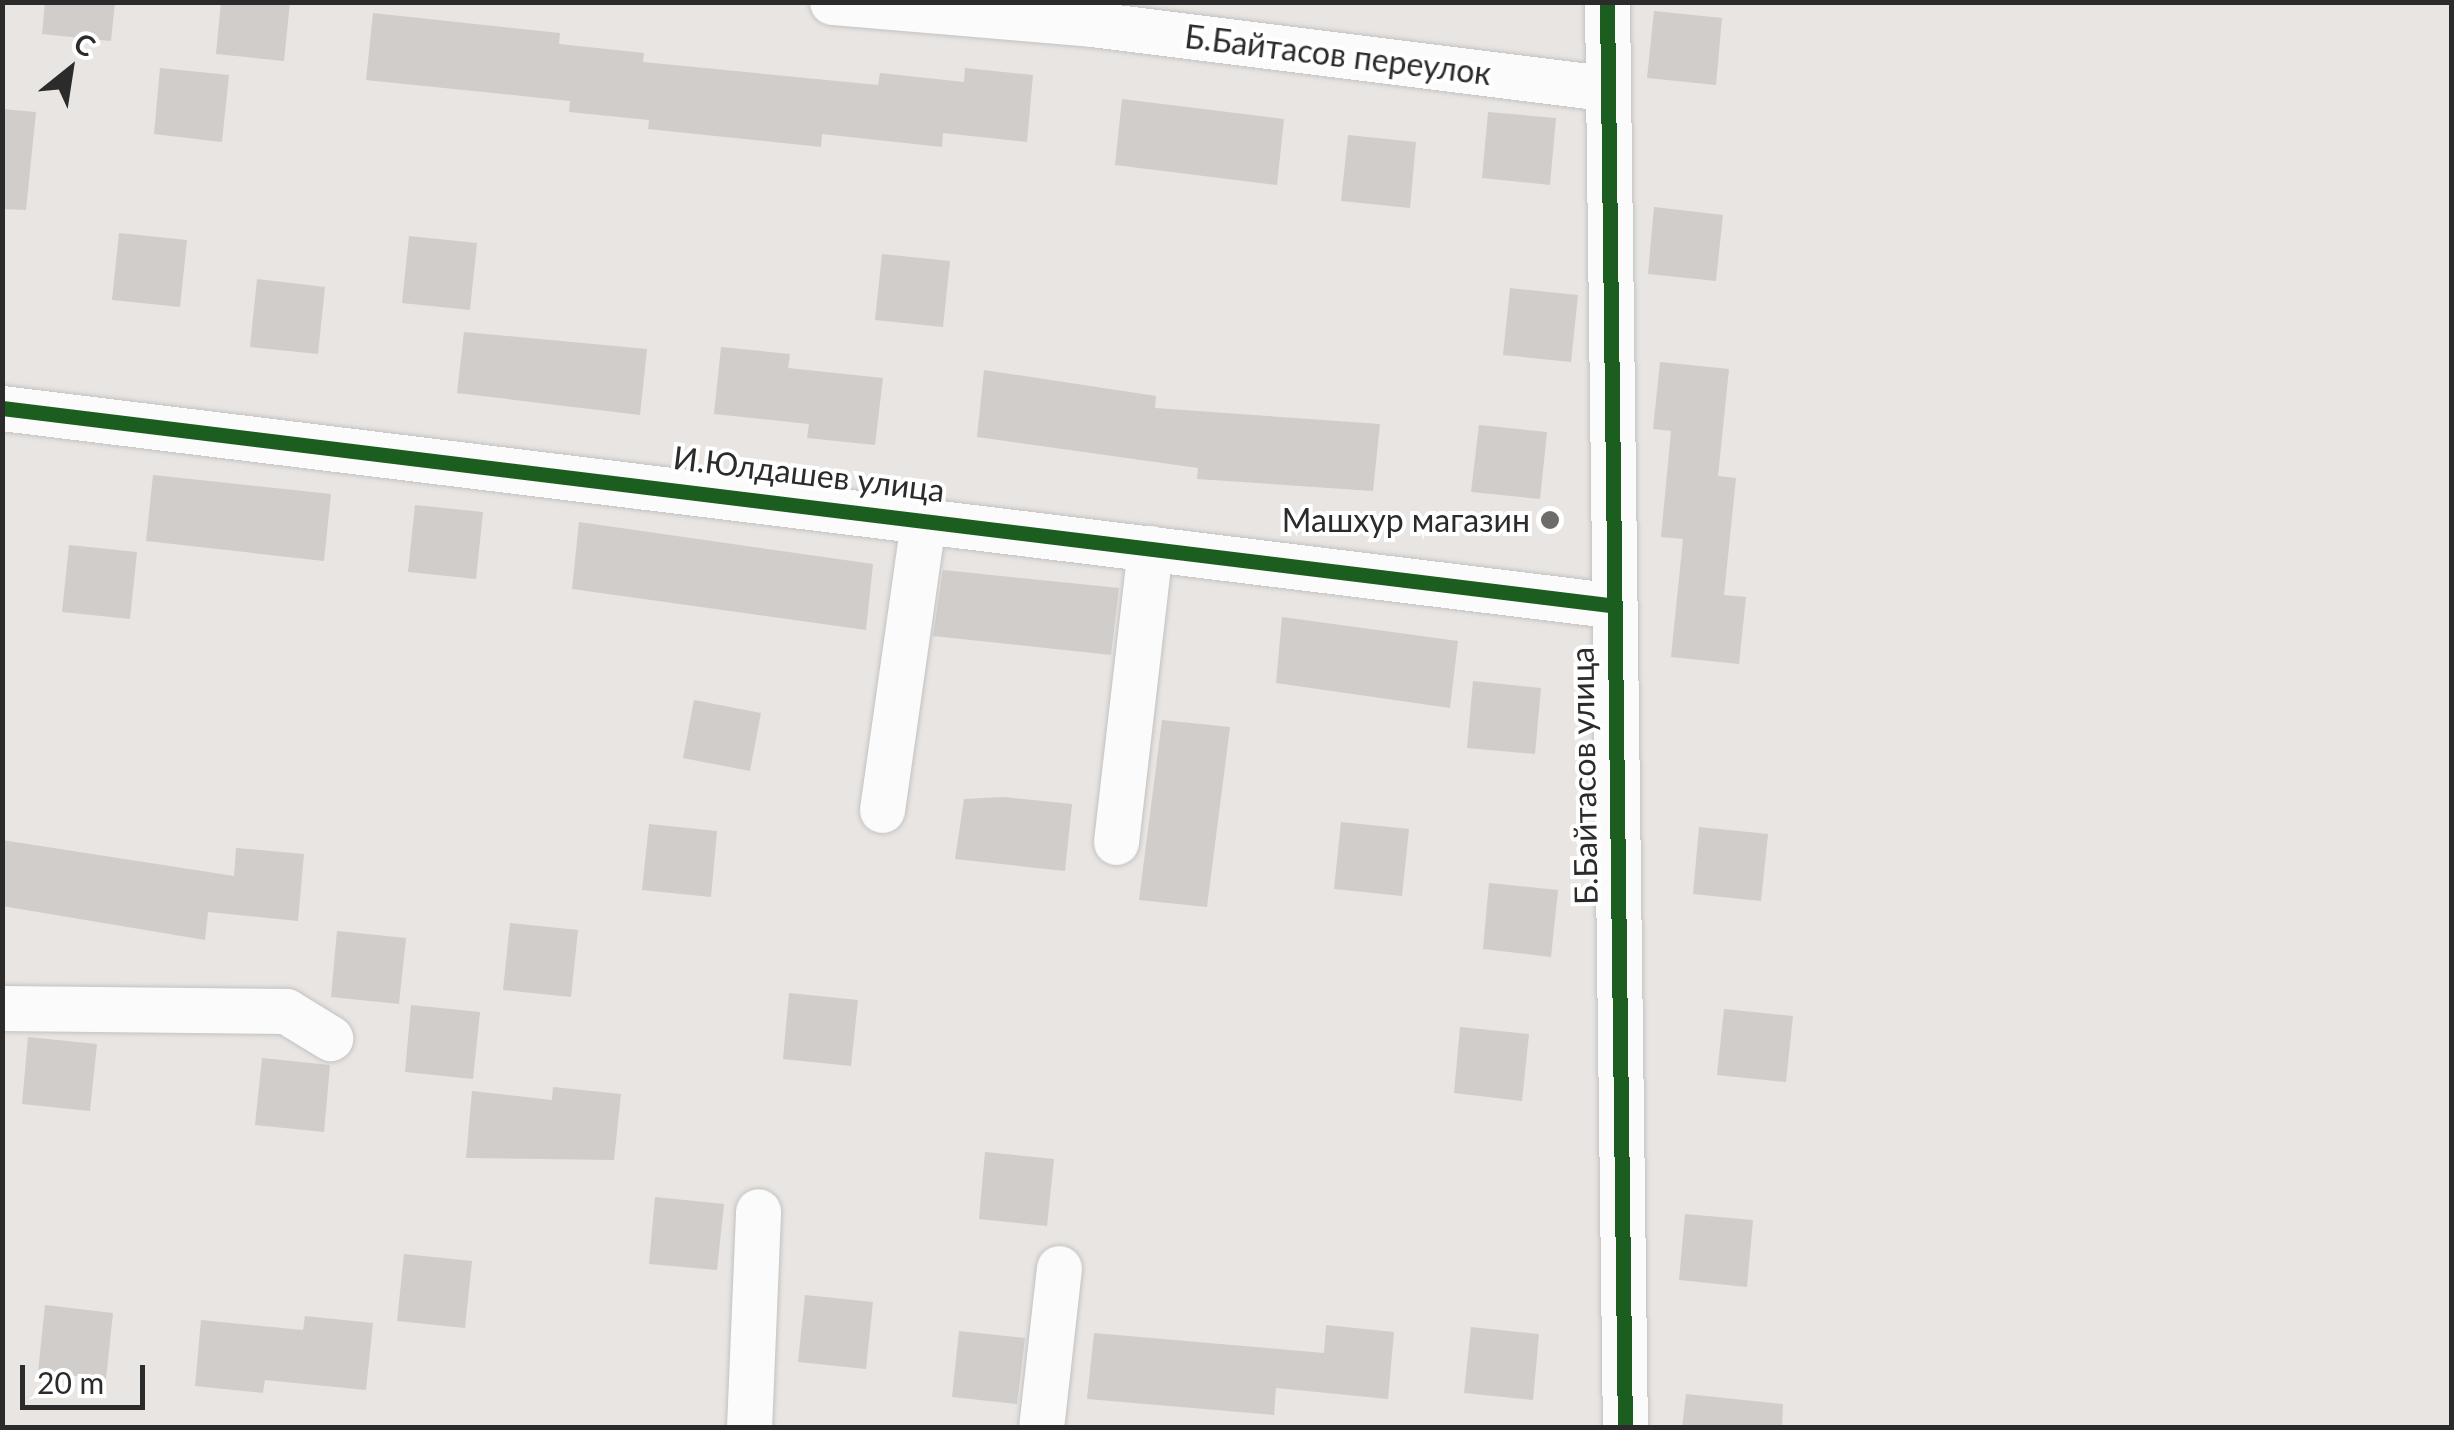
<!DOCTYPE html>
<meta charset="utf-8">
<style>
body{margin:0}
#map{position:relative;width:2454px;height:1430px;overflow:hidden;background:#e8e5e2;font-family:Lato,sans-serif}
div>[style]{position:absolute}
.building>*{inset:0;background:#d0cdcb}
.roads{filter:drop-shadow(0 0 2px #c3c2c2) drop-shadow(0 0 2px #c3c2c2)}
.minor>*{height:45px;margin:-22.5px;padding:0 22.5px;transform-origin:22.5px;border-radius:22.5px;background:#fcfbfb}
.cycleway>*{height:15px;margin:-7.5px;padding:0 7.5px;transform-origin:7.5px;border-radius:7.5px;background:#1b5e20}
.dots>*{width:28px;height:28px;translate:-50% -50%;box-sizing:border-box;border:5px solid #fff;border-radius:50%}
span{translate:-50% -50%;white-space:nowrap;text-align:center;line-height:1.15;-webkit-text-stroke:8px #fff;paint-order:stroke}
.street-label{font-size:32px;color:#2b2b2b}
.poi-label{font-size:32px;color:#2b2b2b}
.right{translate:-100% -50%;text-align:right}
.frame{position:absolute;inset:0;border:5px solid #2b2b2b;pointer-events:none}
.north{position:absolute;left:20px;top:20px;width:100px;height:100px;-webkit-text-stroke:8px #fff;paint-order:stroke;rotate:30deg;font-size:28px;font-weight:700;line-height:40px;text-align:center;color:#2b2b2b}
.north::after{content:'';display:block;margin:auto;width:35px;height:45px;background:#2b2b2b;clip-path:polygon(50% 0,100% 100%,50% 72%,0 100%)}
.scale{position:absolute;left:20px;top:1365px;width:125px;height:45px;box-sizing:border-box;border:5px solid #2b2b2b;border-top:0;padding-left:12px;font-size:30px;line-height:35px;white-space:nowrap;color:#2b2b2b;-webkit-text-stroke:8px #fff;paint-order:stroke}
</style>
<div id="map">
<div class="building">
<i style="clip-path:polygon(45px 2px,115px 2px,111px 41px,42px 34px)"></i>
<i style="clip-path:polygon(221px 2px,290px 2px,284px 61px,216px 54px)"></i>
<i style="clip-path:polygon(1654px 11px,1722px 18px,1716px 85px,1647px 78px)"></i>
<i style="clip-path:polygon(373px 13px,560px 33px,559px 44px,644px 53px,643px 62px,878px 85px,880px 73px,964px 82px,965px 68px,1033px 75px,1027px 142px,943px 133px,942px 147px,822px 134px,821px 147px,648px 129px,649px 120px,569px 112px,570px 101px,366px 80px)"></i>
<i style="clip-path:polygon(160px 68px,229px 75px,222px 142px,154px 134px)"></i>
<i style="clip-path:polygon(1122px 99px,1284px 119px,1277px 185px,1115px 165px)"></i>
<i style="clip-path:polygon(2px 109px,36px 112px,26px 210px,2px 209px)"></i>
<i style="clip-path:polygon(1488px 112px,1556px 118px,1550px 185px,1482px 178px)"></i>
<i style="clip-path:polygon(1348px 135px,1416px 142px,1410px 208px,1341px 201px)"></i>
<i style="clip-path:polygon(1654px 207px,1723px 215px,1716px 281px,1648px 274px)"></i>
<i style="clip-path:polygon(119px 233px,187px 240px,180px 307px,112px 300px)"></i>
<i style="clip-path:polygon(409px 236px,477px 243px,470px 310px,402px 303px)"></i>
<i style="clip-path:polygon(882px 254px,950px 261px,943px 327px,875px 320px)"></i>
<i style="clip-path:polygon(257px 279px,325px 287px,318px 354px,250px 347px)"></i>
<i style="clip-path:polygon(1510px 288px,1578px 295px,1571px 362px,1503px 355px)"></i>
<i style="clip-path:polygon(464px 332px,647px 349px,640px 415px,457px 393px)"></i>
<i style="clip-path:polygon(721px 347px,790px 354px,788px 368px,883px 378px,875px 445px,807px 438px,809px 424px,714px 414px)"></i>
<i style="clip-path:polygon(1660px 362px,1729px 369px,1718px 476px,1736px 478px,1724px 595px,1746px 597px,1739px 664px,1671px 657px,1683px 539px,1661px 537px,1671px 431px,1653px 429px)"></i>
<i style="clip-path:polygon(984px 370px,1156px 396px,1155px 408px,1380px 424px,1373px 491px,1197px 479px,1198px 468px,977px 437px)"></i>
<i style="clip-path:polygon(1479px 425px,1547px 432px,1540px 499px,1471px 492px)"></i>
<i style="clip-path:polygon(153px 475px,331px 494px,324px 561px,146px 541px)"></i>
<i style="clip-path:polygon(415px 505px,483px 512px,476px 579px,408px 572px)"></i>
<i style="clip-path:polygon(579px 522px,873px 564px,866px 630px,572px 589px)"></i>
<i style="clip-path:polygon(69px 545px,137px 552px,130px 619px,62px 612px)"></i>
<i style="clip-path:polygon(943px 570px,1119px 588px,1111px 655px,933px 636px)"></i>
<i style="clip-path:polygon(1282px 617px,1458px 641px,1450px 708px,1276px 683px)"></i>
<i style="clip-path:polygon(1473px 681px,1541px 688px,1535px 754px,1467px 748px)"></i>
<i style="clip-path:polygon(694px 700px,761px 713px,750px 771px,683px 758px)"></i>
<i style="clip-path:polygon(1162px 720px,1230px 727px,1207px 907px,1139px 900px)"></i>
<i style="clip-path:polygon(1004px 797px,1072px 804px,1065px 871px,955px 859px,964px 799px)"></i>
<i style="clip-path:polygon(1341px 822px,1409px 829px,1402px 896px,1334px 889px)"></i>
<i style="clip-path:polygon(649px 824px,717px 831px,711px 897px,642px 890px)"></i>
<i style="clip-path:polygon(1699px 827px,1768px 834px,1761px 901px,1693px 894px)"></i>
<i style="clip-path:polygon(2px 840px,234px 876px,236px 848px,304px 854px,298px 921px,208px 912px,205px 940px,2px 906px)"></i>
<i style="clip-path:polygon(1489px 883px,1558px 890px,1551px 957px,1483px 949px)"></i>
<i style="clip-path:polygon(510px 923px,578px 930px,571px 997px,503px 990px)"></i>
<i style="clip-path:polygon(337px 931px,406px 938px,399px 1004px,331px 997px)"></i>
<i style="clip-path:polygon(789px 993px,858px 1000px,851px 1066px,783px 1059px)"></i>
<i style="clip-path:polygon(411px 1005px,480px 1012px,473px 1079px,405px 1072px)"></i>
<i style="clip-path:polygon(1724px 1009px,1793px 1016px,1786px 1082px,1717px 1075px)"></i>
<i style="clip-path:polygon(1460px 1027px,1529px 1034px,1522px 1101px,1454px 1093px)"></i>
<i style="clip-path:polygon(28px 1037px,97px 1044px,90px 1111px,22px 1104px)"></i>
<i style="clip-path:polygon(262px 1058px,330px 1065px,324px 1132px,255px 1125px)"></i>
<i style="clip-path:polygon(553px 1087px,621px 1094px,614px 1160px,466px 1158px,472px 1091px,552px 1100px)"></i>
<i style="clip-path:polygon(985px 1152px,1054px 1159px,1047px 1226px,979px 1219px)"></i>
<i style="clip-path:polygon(655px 1197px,724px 1204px,717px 1270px,649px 1264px)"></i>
<i style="clip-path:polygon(1685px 1214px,1753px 1220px,1747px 1287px,1679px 1280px)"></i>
<i style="clip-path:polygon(404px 1254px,472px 1261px,465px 1328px,397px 1321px)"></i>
<i style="clip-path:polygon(805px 1295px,873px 1302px,866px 1369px,798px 1362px)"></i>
<i style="clip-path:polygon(45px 1305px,113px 1313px,106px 1379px,38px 1372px)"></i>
<i style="clip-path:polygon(305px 1316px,373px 1323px,366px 1390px,265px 1380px,263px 1393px,195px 1386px,201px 1320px,303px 1330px)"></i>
<i style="clip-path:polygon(1326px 1325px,1394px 1332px,1388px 1399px,1276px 1388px,1274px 1415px,1087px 1399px,1094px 1333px,1324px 1353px)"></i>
<i style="clip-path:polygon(1471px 1327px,1539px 1334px,1533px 1400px,1464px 1393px)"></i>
<i style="clip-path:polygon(959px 1331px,1025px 1338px,1017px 1404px,952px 1397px)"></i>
<i style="clip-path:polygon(1686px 1394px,1783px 1404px,1782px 1428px,1682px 1428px)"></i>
</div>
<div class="roads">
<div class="minor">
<i style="left:832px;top:2px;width:261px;rotate:4.8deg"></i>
<i style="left:1092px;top:24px;width:516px;rotate:7.13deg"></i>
<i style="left:1607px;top:2px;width:1426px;rotate:89.28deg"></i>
<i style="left:2px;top:408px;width:1618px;rotate:6.99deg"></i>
<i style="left:882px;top:810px;width:298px;rotate:-81.9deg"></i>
<i style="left:1116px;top:842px;width:296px;rotate:-83.4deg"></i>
<i style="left:2px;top:1008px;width:284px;rotate:0.6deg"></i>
<i style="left:286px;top:1011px;width:52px;rotate:31.5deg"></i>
<i style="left:749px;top:1428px;width:217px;rotate:-87.6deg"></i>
<i style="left:1041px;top:1428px;width:161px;rotate:-83.6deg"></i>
</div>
</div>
<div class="cycleway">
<i style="left:1607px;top:2px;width:1426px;rotate:89.28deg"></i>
<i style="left:2px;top:408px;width:1618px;rotate:6.99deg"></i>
</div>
<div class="dots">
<i style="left:1550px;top:520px;background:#6d6c6b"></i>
</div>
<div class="street-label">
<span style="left:1338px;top:55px;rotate:7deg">Б.Байтасов переулок</span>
<span style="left:809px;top:474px;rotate:7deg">И.Юлдашев улица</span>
<span style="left:1584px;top:776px;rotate:-91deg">Б.Байтасов улица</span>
</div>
<div class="poi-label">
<span class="right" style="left:1530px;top:520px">Машхур магазин</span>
</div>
<div class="frame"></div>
<div class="north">С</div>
<div class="scale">20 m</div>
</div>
